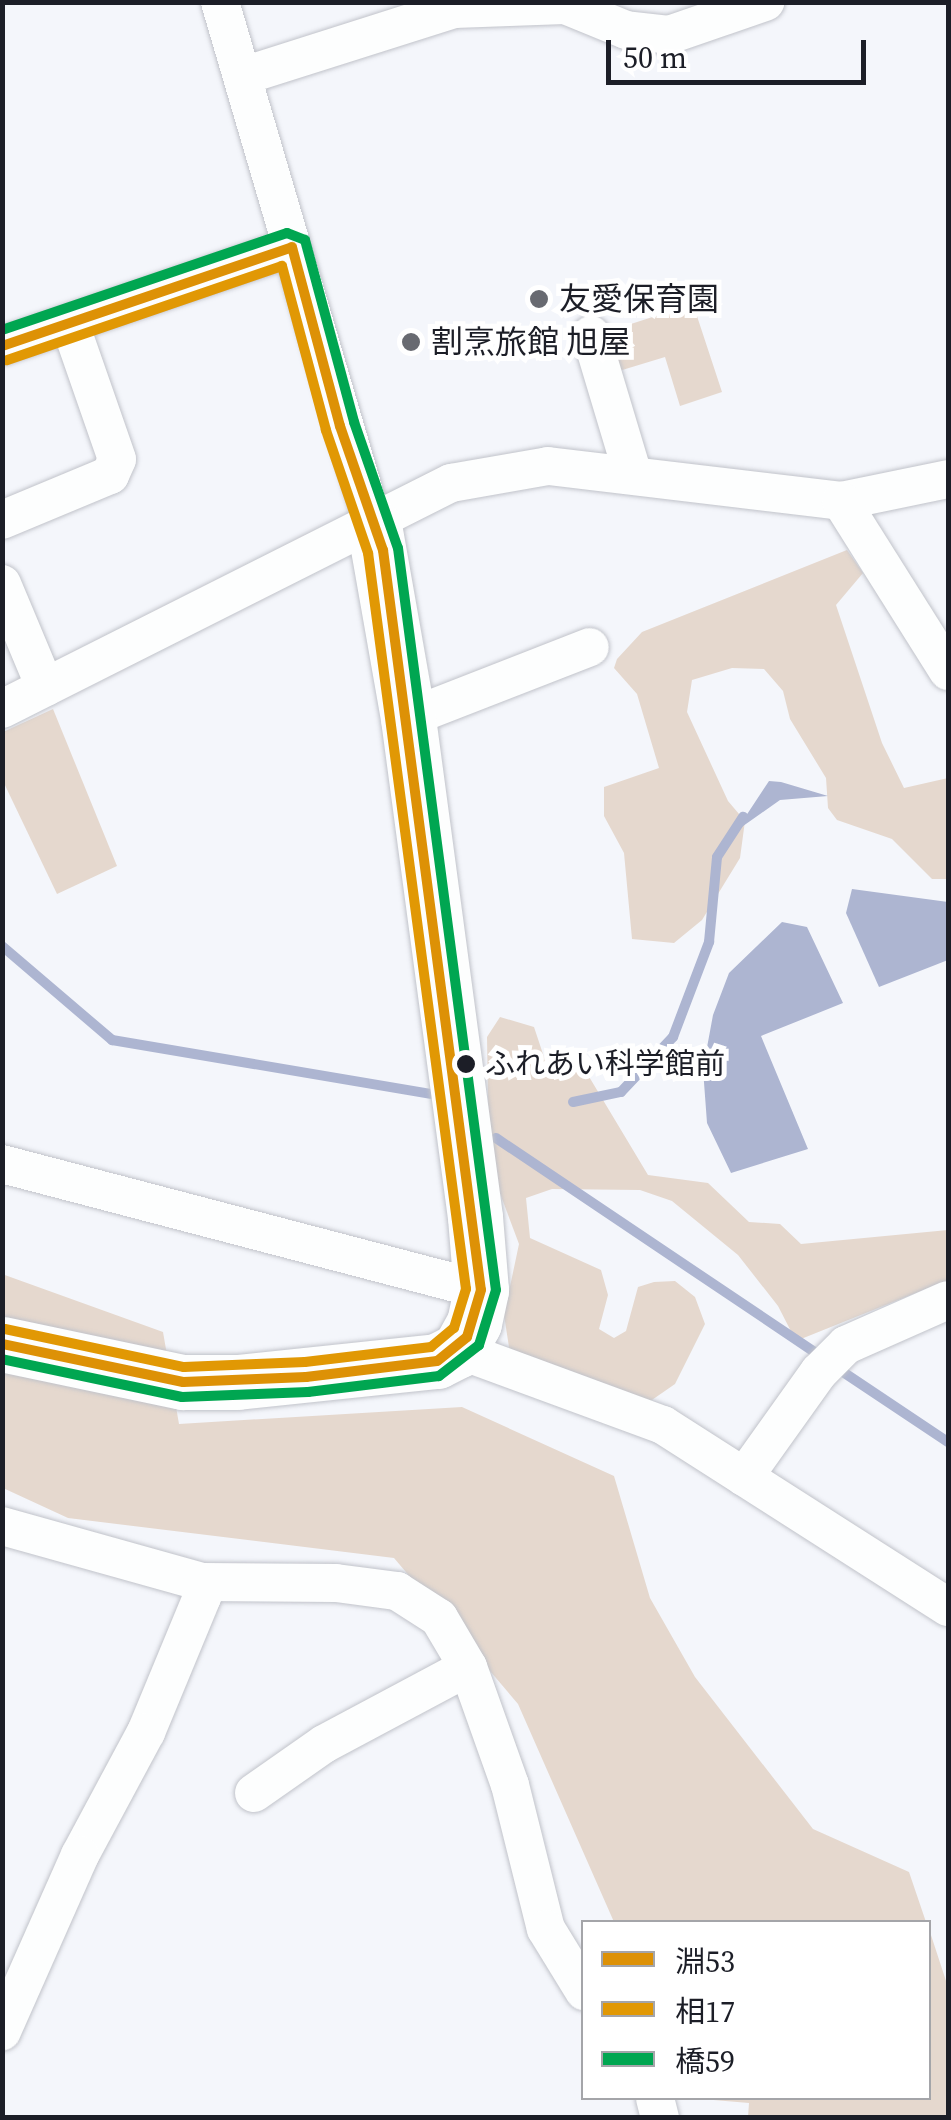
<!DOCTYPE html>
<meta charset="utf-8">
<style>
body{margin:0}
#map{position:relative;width:951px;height:2120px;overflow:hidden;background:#f4f6fb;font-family:"Source Serif 4","Noto Sans JP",serif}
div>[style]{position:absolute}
.green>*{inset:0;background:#e5d8ce}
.water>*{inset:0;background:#adb5d1}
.stream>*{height:10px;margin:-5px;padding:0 5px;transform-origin:5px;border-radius:5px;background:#adb5d1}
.roads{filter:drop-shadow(0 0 2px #c1c3ca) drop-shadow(0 0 2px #c1c3ca)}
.street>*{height:38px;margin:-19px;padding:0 19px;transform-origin:19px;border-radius:19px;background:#fdfefe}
.secondary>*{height:55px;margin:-27.5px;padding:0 27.5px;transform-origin:27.5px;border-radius:27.5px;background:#fdfefe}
.bus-1>*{height:10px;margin:-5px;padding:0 5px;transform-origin:5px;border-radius:5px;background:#dd9106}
.bus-2>*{height:10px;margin:-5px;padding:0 5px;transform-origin:5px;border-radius:5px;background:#e19804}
.bus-3>*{height:10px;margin:-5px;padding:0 5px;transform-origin:5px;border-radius:5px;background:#00a651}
.dots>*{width:28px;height:28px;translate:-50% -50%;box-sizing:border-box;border:5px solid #fff;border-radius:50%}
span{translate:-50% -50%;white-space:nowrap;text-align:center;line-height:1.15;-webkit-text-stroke:10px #fff;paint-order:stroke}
.bus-label{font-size:30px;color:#1c1e27}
.left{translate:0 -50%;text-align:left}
.poi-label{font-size:32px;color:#1c1e27}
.frame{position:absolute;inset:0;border:5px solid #1c1e27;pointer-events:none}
.legend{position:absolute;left:581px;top:1920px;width:350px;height:180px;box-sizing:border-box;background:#fff;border:2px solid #a4a5a9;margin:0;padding:12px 18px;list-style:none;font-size:30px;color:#1c1e27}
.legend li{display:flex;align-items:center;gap:20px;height:50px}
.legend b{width:50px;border:2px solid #a4a5a9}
.scale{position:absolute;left:606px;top:40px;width:260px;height:45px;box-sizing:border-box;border:5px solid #1c1e27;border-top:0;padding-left:12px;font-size:30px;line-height:35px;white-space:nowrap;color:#1c1e27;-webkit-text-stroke:8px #fff;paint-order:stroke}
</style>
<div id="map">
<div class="green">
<i style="clip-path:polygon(693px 304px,722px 392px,680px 406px,665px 357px,619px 371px,606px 332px)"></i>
<i style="clip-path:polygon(847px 550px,863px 573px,836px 605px,882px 743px,904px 788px,948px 778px,948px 879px,932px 879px,892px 839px,837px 820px,828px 808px,826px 778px,790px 719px,783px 691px,764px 669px,732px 668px,692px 680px,687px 712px,728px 801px,745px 821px,740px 858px,702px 920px,674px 943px,632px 939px,624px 853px,604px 816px,604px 787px,659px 768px,637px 694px,614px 668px,617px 659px,642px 632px)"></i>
<i style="clip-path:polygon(53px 709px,117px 866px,57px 894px,2px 779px,3px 732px)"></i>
<i style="clip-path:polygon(500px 1017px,534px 1027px,547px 1066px,585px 1070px,648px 1175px,708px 1183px,749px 1222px,780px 1224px,801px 1244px,948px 1230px,948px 1280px,796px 1341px,778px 1306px,738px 1255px,672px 1201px,640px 1190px,552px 1189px,526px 1198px,530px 1238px,601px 1270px,608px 1295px,599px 1329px,614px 1338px,626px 1331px,638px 1287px,654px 1282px,675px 1281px,695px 1297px,705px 1324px,675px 1384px,649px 1402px,511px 1360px,504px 1315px,519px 1244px,492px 1172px,488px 1101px,487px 1037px)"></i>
<i style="clip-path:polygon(2px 1274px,163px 1332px,179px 1424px,462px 1407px,614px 1476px,650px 1598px,695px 1677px,813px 1829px,909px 1872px,926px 1922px,614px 1922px,518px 1704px,394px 1558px,68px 1518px,3px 1488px)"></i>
<i style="clip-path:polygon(929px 1929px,948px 1987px,948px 2117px,748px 2117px,749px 2103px,690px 2098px,928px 2098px)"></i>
</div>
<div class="water">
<i style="clip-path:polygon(769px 781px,781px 782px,828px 796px,780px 800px,736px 831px)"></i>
<i style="clip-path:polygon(852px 889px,948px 902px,948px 960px,879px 987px,846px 913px)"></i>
<i style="clip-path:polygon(782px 922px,807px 927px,843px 1003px,761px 1036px,808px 1149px,731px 1173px,707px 1123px,703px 1069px,713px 1015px,729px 973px)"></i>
</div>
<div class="stream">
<i style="left:2px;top:946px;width:145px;rotate:40.5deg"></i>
<i style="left:112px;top:1040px;width:323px;rotate:9.6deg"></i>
<i style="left:573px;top:1102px;width:49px;rotate:-11.8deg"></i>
<i style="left:621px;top:1092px;width:76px;rotate:-46.6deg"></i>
<i style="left:673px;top:1037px;width:102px;rotate:-69.2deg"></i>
<i style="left:709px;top:942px;width:85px;rotate:-84.6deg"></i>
<i style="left:717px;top:857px;width:48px;rotate:-57deg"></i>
<i style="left:496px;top:1138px;width:394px;rotate:33.9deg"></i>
<i style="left:837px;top:1368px;width:133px;rotate:33.7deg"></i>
</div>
<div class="roads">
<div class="street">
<i style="left:220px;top:2px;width:546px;rotate:73.62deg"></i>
<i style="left:243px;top:76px;width:221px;rotate:-17.6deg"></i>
<i style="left:454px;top:9px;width:111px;rotate:-2.1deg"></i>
<i style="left:565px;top:5px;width:66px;rotate:22.3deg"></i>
<i style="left:626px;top:30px;width:43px;rotate:6.6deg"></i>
<i style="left:669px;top:35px;width:102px;rotate:-19deg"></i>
<i style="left:591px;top:335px;width:146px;rotate:73.3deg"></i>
<i style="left:2px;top:346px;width:306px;rotate:-18.8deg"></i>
<i style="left:841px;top:501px;width:109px;rotate:-11.6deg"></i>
<i style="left:2px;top:520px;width:117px;rotate:-22.6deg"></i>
<i style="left:110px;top:475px;width:17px;rotate:-66deg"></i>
<i style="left:117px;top:459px;width:143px;rotate:-109.2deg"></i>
<i style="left:2px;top:584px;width:112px;rotate:67.3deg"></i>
<i style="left:2px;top:709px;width:503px;rotate:-26.72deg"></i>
<i style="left:451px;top:483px;width:98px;rotate:-9.9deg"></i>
<i style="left:548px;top:466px;width:295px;rotate:6.8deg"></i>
<i style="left:841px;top:501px;width:201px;rotate:57.8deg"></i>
<i style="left:408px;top:718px;width:195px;rotate:-21.3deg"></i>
<i style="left:2px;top:1164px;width:495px;rotate:14.7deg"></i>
<i style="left:459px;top:1350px;width:217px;rotate:20.2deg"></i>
<i style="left:663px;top:1425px;width:338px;rotate:32.6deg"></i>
<i style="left:744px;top:1477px;width:129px;rotate:-54.5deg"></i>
<i style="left:819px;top:1372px;width:38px;rotate:-45deg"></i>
<i style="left:846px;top:1345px;width:111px;rotate:-23.8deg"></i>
<i style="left:2px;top:1526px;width:208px;rotate:15.6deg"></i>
<i style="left:202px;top:1582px;width:15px;rotate:90deg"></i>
<i style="left:202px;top:1597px;width:146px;rotate:112.5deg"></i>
<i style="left:146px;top:1732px;width:140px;rotate:118.2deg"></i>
<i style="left:80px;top:1855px;width:193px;rotate:113.9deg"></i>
<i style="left:202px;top:1582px;width:134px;rotate:0.4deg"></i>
<i style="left:336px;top:1583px;width:62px;rotate:7.5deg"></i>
<i style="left:397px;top:1591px;width:50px;rotate:32.7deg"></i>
<i style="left:439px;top:1618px;width:57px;rotate:59.4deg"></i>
<i style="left:468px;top:1667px;width:125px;rotate:70.4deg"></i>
<i style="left:510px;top:1785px;width:148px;rotate:76deg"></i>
<i style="left:546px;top:1929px;width:73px;rotate:58.5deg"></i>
<i style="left:254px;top:1793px;width:85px;rotate:-35deg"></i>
<i style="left:324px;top:1744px;width:163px;rotate:-28.1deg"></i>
<i style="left:655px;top:2098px;width:21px;rotate:76deg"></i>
</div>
<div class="secondary">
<i style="left:2px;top:1344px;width:185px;rotate:11.9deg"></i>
<i style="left:183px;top:1382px;width:54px"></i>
<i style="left:237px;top:1382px;width:201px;rotate:-6deg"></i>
<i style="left:437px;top:1361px;width:25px;rotate:-27deg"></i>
<i style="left:459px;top:1350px;width:31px;rotate:-61deg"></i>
<i style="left:474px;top:1323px;width:34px;rotate:-78deg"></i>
<i style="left:481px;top:1290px;width:73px;rotate:-94.7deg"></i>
<i style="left:475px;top:1217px;width:503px;rotate:-97.65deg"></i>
<i style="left:408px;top:718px;width:195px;rotate:-100deg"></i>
</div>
</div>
<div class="bus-1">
<i style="left:2px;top:346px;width:306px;rotate:-18.8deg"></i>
<i style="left:292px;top:247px;width:185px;rotate:75deg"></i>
<i style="left:340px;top:426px;width:131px;rotate:70.9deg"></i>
<i style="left:383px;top:550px;width:746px;rotate:82.46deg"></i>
<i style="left:481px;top:1290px;width:49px;rotate:106.6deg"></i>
<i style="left:467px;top:1337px;width:38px;rotate:141deg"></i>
<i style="left:437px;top:1361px;width:132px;rotate:173deg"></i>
<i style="left:306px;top:1377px;width:123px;rotate:177.7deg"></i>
<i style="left:183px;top:1382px;width:185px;rotate:-168.1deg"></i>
</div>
<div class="bus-2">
<i style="left:5px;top:1329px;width:183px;rotate:12deg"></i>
<i style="left:184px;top:1367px;width:121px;rotate:-2.4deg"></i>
<i style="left:305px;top:1362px;width:127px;rotate:-6.8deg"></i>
<i style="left:431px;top:1347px;width:30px;rotate:-40deg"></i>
<i style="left:454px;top:1328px;width:41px;rotate:-72.9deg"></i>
<i style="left:466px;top:1289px;width:742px;rotate:-97.58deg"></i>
<i style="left:368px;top:553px;width:130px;rotate:-108.9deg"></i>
<i style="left:326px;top:430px;width:170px;rotate:-105deg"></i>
<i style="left:282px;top:266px;width:291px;rotate:161.1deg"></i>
</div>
<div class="bus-3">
<i style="left:2px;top:330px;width:301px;rotate:-18.8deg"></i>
<i style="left:287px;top:233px;width:19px;rotate:21deg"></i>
<i style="left:305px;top:240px;width:188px;rotate:74.9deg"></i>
<i style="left:354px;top:422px;width:133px;rotate:70.8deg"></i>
<i style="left:398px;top:548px;width:748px;rotate:82.48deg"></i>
<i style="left:496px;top:1290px;width:58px;rotate:107.2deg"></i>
<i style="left:479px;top:1345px;width:51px;rotate:142.2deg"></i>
<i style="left:439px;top:1376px;width:132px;rotate:173deg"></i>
<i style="left:308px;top:1392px;width:126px;rotate:177.7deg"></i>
<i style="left:182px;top:1397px;width:184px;rotate:-168.1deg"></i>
</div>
<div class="dots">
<i style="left:539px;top:299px;background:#686a71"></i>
<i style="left:411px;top:342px;background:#686a71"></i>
<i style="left:466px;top:1064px;background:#1c1e27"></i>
</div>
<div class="bus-label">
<span class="left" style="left:485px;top:1064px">ふれあい科学館前</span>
</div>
<div class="poi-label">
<span class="left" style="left:559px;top:299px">友愛保育園</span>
<span class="left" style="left:431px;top:342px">割烹旅館 旭屋</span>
</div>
<div class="frame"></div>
<ul class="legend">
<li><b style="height:12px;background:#dd9106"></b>淵53</li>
<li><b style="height:12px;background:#e19804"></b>相17</li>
<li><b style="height:12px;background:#00a651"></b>橋59</li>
</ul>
<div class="scale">50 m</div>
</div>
